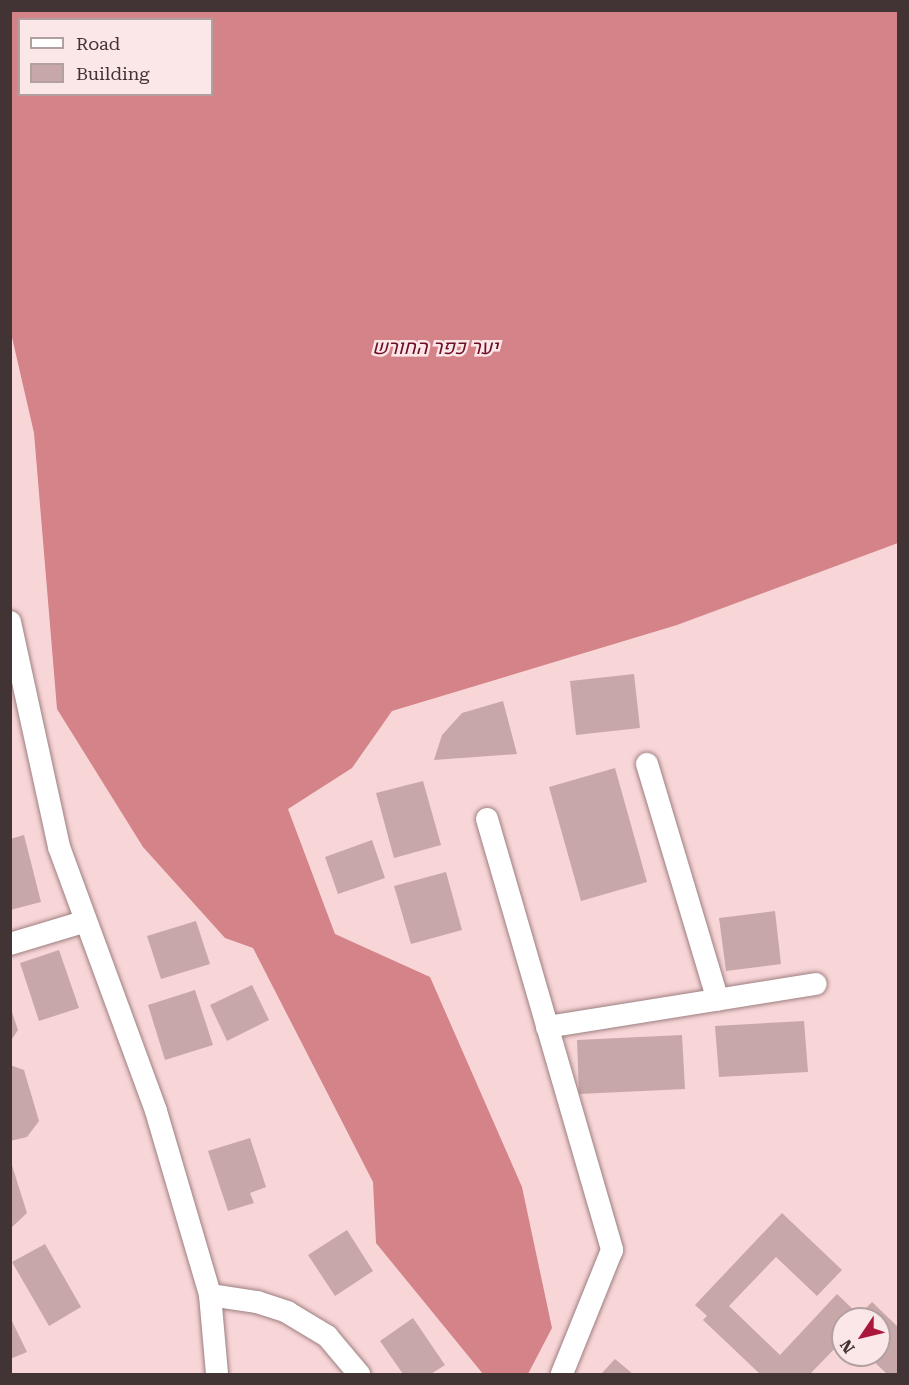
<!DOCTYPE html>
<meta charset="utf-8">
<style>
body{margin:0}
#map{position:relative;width:909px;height:1385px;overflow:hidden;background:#f8d6d7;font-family:"Roboto Serif",Heebo,serif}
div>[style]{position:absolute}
.forest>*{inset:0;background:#d48389}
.building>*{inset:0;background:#c8a7a9}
.roads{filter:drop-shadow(0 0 2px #9d7f80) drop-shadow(0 0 2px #9d7f80)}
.street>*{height:22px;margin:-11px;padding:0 11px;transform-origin:11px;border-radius:11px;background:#fff}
span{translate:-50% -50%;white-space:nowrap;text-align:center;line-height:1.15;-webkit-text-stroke:5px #fce7e8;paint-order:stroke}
.park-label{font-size:20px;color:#6f0d24;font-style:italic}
.frame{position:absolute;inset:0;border:12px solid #423435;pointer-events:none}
.legend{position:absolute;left:18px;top:18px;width:195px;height:78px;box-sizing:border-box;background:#fce7e8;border:2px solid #b29fa0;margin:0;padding:8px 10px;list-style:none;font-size:18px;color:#423435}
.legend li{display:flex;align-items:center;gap:12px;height:30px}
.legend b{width:30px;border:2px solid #b29fa0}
.north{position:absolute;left:831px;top:1307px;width:60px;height:60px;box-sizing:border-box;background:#fce7e8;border:2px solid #b29fa0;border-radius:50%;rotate:235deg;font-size:16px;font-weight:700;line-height:24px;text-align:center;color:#423435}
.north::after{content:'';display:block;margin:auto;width:21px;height:27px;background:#ab163c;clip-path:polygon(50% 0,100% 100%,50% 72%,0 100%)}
</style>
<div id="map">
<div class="forest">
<i style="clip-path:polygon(evenodd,10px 11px,898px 11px,898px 543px,677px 625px,392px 711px,352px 768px,288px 809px,335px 934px,430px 977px,522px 1187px,552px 1328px,528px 1374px,483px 1374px,376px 1243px,373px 1182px,253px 948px,225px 938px,143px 847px,57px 709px,34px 433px,11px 333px,10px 11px,20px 20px,212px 20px,212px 94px,20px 94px,20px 20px)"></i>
</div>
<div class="building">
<i style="clip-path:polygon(634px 674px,640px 728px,576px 735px,570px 681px)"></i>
<i style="clip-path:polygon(503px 701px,517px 754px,434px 760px,442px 735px,462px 713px)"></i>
<i style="clip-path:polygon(615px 768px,647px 882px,581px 901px,549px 787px)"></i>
<i style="clip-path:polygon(423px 781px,441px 845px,394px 858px,376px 793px)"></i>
<i style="clip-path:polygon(24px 835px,41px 902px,10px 910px,10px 839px)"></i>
<i style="clip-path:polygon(372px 840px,385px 878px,338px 894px,325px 857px)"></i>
<i style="clip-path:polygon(446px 872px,462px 930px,411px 944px,394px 886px)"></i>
<i style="clip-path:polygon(775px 911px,781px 964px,726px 971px,719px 918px)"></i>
<i style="clip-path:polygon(196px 921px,210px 964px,161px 979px,147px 936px)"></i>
<i style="clip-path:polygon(59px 950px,79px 1008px,39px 1021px,20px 963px)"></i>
<i style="clip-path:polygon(252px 985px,269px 1020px,227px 1041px,210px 1005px)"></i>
<i style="clip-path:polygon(195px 990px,213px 1045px,165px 1060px,148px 1005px)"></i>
<i style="clip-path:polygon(10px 1006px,18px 1030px,10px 1042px)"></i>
<i style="clip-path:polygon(804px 1021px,808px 1072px,719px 1077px,715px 1026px)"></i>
<i style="clip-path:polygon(682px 1035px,685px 1089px,579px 1094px,577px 1040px)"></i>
<i style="clip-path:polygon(10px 1065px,24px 1070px,39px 1121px,27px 1137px,10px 1141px)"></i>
<i style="clip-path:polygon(250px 1138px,266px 1187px,250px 1193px,254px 1203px,228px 1211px,208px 1151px)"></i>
<i style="clip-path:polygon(10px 1159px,27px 1213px,10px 1229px)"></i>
<i style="clip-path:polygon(782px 1213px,842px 1270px,817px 1296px,776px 1257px,729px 1306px,780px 1355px,837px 1294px,859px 1315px,872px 1302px,898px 1327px,898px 1374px,887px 1374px,867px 1355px,879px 1355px,879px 1319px,843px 1319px,843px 1340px,810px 1374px,760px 1374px,703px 1320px,707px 1316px,695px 1305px)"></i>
<i style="clip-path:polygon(347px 1230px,373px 1271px,335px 1296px,308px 1255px)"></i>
<i style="clip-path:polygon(45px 1244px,81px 1307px,49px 1326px,12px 1262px)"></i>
<i style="clip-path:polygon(10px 1317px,27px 1352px,10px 1359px)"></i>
<i style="clip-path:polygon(413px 1318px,445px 1365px,431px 1374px,403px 1374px,380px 1341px)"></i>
<i style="clip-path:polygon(615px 1359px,633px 1374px,601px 1374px)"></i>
</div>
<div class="roads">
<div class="street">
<i style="left:10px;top:622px;width:230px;rotate:77.7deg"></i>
<i style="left:59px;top:847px;width:281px;rotate:69.8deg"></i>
<i style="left:156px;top:1111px;width:192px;rotate:73.6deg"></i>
<i style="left:210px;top:1295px;width:79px;rotate:84.9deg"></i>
<i style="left:647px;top:764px;width:246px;rotate:73.3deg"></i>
<i style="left:487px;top:819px;width:449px;rotate:73.8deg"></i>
<i style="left:612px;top:1250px;width:134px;rotate:112deg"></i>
<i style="left:10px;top:944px;width:79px;rotate:-16.8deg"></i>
<i style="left:547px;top:1027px;width:272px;rotate:-9.1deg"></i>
<i style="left:210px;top:1295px;width:48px;rotate:8.5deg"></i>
<i style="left:257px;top:1302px;width:32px;rotate:18deg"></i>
<i style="left:287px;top:1312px;width:47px;rotate:31deg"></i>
<i style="left:327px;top:1336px;width:50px;rotate:49.9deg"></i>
</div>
</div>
<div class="park-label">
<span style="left:435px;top:347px">יער כפר החורש</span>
</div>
<div class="frame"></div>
<ul class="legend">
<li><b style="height:8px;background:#fff"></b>Road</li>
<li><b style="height:16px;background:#c8a7a9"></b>Building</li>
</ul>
<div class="north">N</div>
</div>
